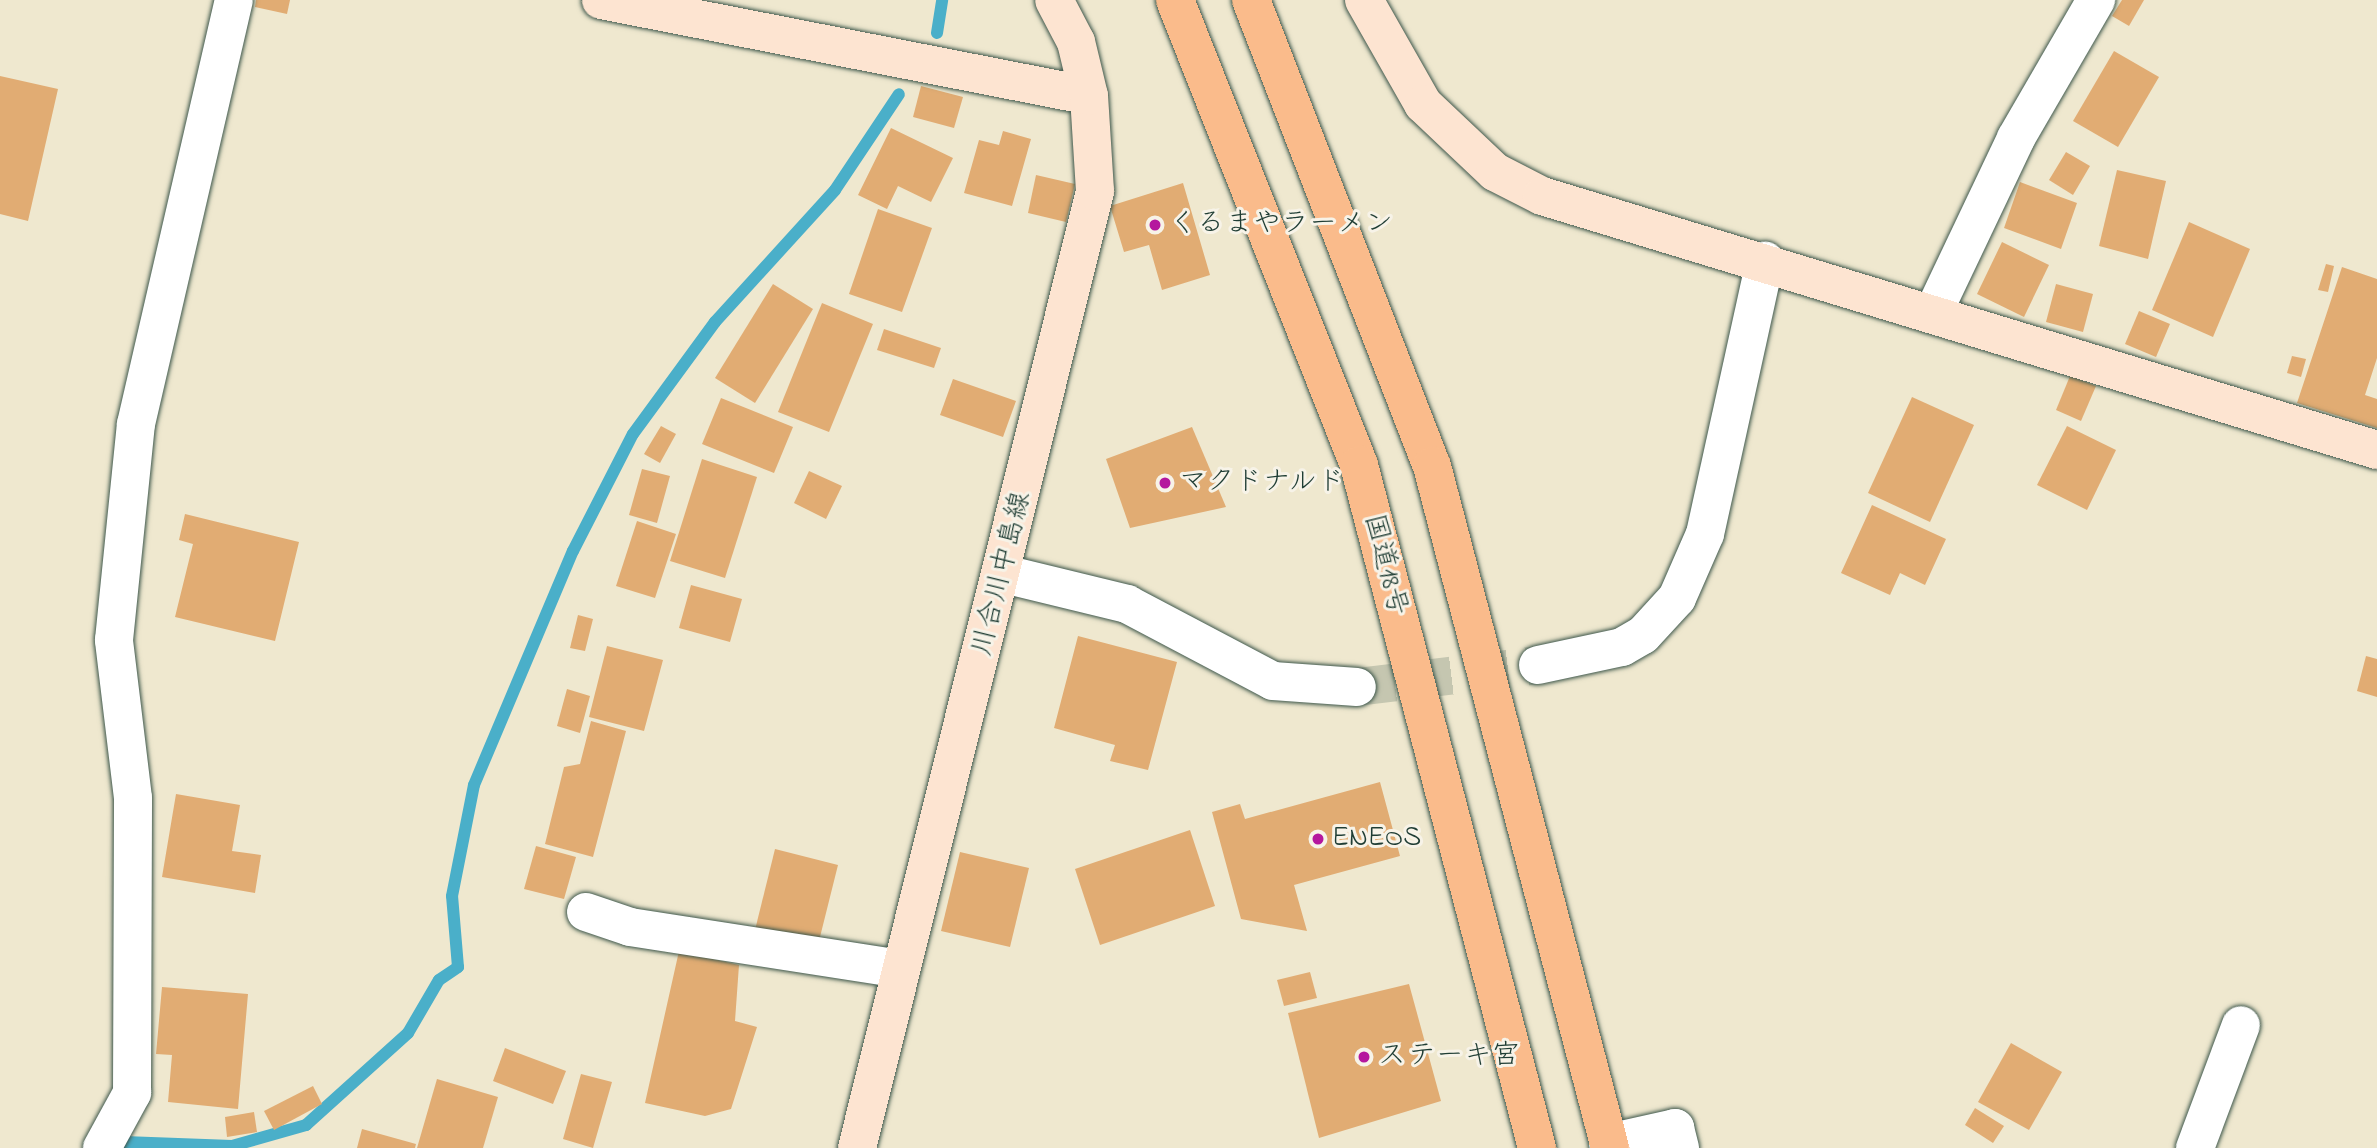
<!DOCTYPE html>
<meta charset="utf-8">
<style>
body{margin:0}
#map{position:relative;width:2377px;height:1148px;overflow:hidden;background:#efe8cf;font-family:"Indie Flower","Klee One",sans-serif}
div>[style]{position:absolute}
.stream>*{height:12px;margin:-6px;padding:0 6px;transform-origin:6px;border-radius:6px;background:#4aafc9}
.building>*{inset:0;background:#e1ac73}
.street-tunnel>*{height:38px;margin-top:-19px;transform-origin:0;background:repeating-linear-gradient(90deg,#c5c6b0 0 38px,transparent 0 57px)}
.roads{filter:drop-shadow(0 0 2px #3e574b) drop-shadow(0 0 2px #3e574b)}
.street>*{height:38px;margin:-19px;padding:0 19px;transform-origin:19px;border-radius:19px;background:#fff}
.secondary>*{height:38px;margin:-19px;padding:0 19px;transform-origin:19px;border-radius:19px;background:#fde4d1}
.highway>*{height:38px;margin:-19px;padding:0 19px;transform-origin:19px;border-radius:19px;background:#fabb8b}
.dots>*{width:19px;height:19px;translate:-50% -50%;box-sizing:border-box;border:4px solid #f7f3e8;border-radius:50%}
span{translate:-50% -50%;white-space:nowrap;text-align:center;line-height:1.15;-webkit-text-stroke:6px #f7f3e8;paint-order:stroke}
.poi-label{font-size:28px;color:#1f3d34}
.left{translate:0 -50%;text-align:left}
.street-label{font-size:28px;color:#1f3d34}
</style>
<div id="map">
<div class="stream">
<i style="left:937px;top:33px;width:33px;rotate:-81deg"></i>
<i style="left:123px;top:1148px;width:6px;rotate:-81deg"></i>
<i style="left:124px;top:1142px;width:108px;rotate:2.1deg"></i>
<i style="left:232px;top:1146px;width:77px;rotate:-15.8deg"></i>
<i style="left:306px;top:1125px;width:137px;rotate:-42deg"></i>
<i style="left:408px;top:1033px;width:61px;rotate:-59.7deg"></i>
<i style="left:439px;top:980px;width:23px;rotate:-34deg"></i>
<i style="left:458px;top:967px;width:71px;rotate:-94.8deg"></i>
<i style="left:452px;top:896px;width:113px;rotate:-78.8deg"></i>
<i style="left:474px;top:785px;width:254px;rotate:-67.1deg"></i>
<i style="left:573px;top:551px;width:131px;rotate:-62.9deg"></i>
<i style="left:633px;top:434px;width:139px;rotate:-53.8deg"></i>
<i style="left:715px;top:322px;width:178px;rotate:-47.7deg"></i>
<i style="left:835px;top:190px;width:115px;rotate:-56.3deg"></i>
</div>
<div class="building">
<i style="clip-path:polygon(256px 0,290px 0,287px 14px,255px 7px)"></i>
<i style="clip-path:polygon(2122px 0,2144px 0,2129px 26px,2112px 16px)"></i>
<i style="clip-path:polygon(2114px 51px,2159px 77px,2118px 147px,2073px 121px)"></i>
<i style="clip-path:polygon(0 76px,58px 89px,28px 221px,0 214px)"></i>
<i style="clip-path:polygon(921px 86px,963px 97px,954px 128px,913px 117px)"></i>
<i style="clip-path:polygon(891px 128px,953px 158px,931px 202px,898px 186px,887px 209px,858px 195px)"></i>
<i style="clip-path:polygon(1003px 131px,1031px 139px,1012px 206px,964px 193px,979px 140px,999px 145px)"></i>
<i style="clip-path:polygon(2066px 152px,2090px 166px,2073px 195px,2049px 180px)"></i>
<i style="clip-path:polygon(2117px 170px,2166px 181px,2148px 259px,2099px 246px)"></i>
<i style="clip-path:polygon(1036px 175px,1075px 184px,1066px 222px,1028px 213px)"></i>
<i style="clip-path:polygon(2020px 182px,2077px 203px,2061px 249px,2004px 228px)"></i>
<i style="clip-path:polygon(1183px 183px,1210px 275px,1162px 290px,1149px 245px,1124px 252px,1110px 206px)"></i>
<i style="clip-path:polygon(878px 209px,932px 228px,902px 312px,849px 294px)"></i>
<i style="clip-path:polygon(2189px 222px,2250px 249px,2213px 337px,2152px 310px)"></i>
<i style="clip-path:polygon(2002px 242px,2049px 265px,2024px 317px,1977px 294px)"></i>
<i style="clip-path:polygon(2326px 264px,2334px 266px,2328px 292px,2318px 290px)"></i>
<i style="clip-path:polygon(2342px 267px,2377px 279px,2377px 358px,2365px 395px,2377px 399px,2377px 428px,2297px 403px)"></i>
<i style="clip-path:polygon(773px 284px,813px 309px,755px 403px,715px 378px)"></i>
<i style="clip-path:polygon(2056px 284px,2093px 294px,2083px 332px,2046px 322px)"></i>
<i style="clip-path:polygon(822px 303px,873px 324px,829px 432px,778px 412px)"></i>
<i style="clip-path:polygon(2139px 311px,2170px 324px,2156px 357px,2125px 344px)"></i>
<i style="clip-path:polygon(884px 329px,941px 348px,934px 368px,877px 350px)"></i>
<i style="clip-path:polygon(2292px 356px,2306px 359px,2301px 377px,2287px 373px)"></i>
<i style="clip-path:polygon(2070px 376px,2096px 386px,2081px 421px,2056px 410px)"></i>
<i style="clip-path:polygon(953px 379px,1016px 401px,1003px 437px,940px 415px)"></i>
<i style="clip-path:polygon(1912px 397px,1974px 425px,1930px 522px,1868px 493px)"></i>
<i style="clip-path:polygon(721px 398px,793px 427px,774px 473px,702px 444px)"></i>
<i style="clip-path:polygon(661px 426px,676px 434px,660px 463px,644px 454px)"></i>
<i style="clip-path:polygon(2067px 426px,2116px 450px,2087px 510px,2037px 485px)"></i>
<i style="clip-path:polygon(1192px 427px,1226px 507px,1130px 528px,1106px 459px)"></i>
<i style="clip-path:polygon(702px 459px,757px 477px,725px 578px,670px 561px)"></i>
<i style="clip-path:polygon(642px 469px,670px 476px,657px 523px,629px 515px)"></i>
<i style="clip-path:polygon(809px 471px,842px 486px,826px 519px,794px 503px)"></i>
<i style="clip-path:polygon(1872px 505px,1946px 539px,1925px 585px,1900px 573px,1890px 595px,1841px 573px)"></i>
<i style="clip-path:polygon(185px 514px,299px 542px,275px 641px,175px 617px,193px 544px,179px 540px)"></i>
<i style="clip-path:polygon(637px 521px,676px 534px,655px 598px,616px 586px)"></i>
<i style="clip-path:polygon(691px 585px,742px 599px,730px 642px,679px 628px)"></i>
<i style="clip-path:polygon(578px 615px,593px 619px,585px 651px,570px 648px)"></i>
<i style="clip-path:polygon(1078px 636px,1177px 662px,1148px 770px,1110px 761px,1115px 745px,1054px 728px)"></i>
<i style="clip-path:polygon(607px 646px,663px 660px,644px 731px,589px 717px)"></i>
<i style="clip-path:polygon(2366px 656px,2377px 659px,2377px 697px,2357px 691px)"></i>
<i style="clip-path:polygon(567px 689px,590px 696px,580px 733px,557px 726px)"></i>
<i style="clip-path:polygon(591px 721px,626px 731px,593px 857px,545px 844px,564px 767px,580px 764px)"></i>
<i style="clip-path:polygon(1380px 782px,1400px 856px,1294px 885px,1307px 931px,1241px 919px,1212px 812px,1240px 804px,1245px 819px)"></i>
<i style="clip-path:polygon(176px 794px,240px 805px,232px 851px,261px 855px,255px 893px,162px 877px)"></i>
<i style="clip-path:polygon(1190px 830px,1215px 906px,1100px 945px,1075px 869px)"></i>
<i style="clip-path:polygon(536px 846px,576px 857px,564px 899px,524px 889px)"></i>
<i style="clip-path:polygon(775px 849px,838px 865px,818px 945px,755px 930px)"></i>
<i style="clip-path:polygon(960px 852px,1029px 868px,1010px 947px,941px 931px)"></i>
<i style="clip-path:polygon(679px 951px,739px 965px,735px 1021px,757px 1027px,731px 1109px,705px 1116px,645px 1103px)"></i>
<i style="clip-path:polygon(1310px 972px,1317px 998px,1284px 1006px,1277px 980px)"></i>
<i style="clip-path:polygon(1409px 984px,1441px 1101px,1319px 1138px,1288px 1013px)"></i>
<i style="clip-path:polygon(162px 987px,248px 994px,238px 1109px,168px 1102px,172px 1055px,156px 1054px)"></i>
<i style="clip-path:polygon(2011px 1043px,2062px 1072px,2029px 1130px,1978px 1102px)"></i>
<i style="clip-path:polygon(505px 1048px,566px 1071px,553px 1104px,493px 1081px)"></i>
<i style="clip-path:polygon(581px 1074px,612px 1082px,593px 1148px,563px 1139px)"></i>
<i style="clip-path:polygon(437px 1079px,498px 1097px,483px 1148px,417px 1148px)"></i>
<i style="clip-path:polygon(313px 1086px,322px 1104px,274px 1130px,264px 1111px)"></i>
<i style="clip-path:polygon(1975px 1108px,2004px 1126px,1993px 1143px,1965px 1125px)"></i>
<i style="clip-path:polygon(254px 1112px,257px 1132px,227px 1137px,225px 1117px)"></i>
<i style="clip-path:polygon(362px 1129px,416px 1144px,415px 1148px,357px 1148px)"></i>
</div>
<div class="street-tunnel">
<i style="left:1357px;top:687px;width:182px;rotate:-6.9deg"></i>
</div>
<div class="roads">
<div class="street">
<i style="left:1934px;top:311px;width:191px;rotate:-64.6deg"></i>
<i style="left:2016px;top:138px;width:160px;rotate:-59.9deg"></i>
<i style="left:1004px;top:574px;width:127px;rotate:13.7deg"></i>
<i style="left:1127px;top:604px;width:165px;rotate:27.8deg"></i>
<i style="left:1273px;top:681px;width:84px;rotate:4.1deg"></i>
<i style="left:1538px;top:665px;width:86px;rotate:-12.1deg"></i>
<i style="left:1622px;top:647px;width:24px;rotate:-30deg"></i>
<i style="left:1643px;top:635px;width:50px;rotate:-47.4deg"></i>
<i style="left:1677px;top:598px;width:70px;rotate:-66.4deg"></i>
<i style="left:1705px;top:534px;width:280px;rotate:-77.6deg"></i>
<i style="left:586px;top:912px;width:46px;rotate:18.8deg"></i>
<i style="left:630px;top:927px;width:274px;rotate:8.8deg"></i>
<i style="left:1608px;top:1143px;width:69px;rotate:-12.6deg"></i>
<i style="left:1675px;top:1128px;width:21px;rotate:76deg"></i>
<i style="left:102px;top:1148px;width:63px;rotate:-61.4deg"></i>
<i style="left:132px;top:1093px;width:295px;rotate:-89.8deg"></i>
<i style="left:133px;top:798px;width:159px;rotate:-96.9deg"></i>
<i style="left:114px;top:640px;width:217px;rotate:-84.2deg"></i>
<i style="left:136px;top:424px;width:435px;rotate:-77deg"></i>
<i style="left:2195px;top:1148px;width:131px;rotate:-69.5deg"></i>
</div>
<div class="secondary">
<i style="left:601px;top:0;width:497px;rotate:11.1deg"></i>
<i style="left:1364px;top:0;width:120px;rotate:60.4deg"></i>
<i style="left:1423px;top:104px;width:99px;rotate:43.4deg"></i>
<i style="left:1495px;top:172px;width:53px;rotate:27.1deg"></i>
<i style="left:1542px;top:196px;width:873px;rotate:16.92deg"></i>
<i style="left:857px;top:1148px;width:986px;rotate:-76.03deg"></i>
<i style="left:1095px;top:191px;width:95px;rotate:-93.6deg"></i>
<i style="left:1089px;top:96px;width:56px;rotate:-103.5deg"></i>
<i style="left:1076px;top:42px;width:47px;rotate:-117.6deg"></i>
</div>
<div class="highway">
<i style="left:1175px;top:0;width:500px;rotate:68.41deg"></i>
<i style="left:1359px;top:465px;width:706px;rotate:75.39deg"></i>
<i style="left:1251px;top:0;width:500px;rotate:68.8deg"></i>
<i style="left:1432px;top:466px;width:705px;rotate:75.37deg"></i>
</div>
</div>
<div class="dots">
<i style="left:1155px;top:225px;background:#b5179e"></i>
<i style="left:1165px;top:483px;background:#b5179e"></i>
<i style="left:1318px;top:839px;background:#b5179e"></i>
<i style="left:1364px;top:1057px;background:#b5179e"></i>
</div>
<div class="poi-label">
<span class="left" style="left:1169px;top:225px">くるまやラーメン</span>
<span class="left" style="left:1179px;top:483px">マクドナルド</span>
<span class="left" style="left:1332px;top:839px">ENEOS</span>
<span class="left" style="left:1378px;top:1057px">ステーキ宮</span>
</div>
<div class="street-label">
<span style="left:1384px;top:565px;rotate:76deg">国道18号</span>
<span style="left:1003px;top:574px;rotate:-76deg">川合川中島線</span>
</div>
</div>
